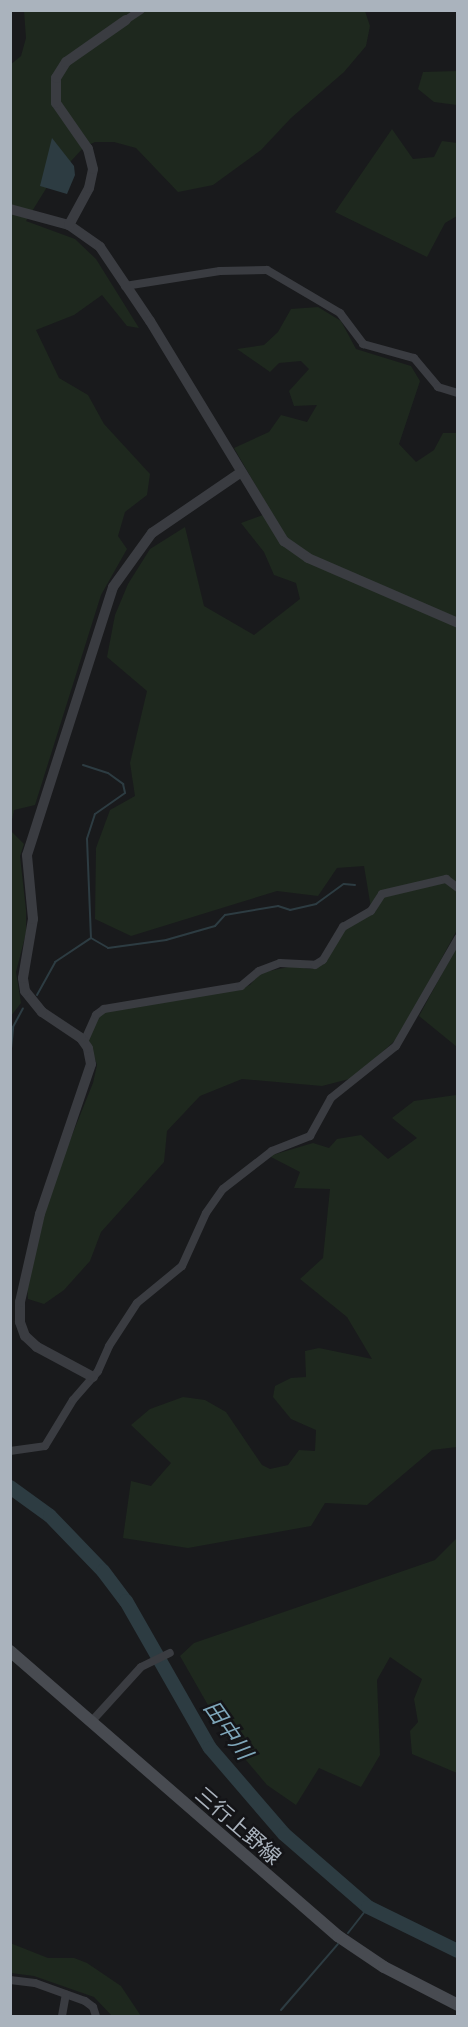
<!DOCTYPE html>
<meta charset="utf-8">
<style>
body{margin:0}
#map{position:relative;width:468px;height:2027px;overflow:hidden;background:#191a1c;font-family:"Roboto Condensed","Noto Sans JP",sans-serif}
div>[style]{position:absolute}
.green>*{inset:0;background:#1e281e}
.water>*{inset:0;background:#2d3c42}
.stream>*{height:2px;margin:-1px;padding:0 1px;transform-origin:1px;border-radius:1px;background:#2d3c42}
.river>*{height:14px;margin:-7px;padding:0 7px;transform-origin:7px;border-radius:7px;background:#2d3c42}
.minor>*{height:8px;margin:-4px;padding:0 4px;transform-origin:4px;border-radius:4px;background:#3a3c41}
.tertiary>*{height:10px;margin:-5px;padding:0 5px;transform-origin:5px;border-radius:5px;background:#3a3c41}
.secondary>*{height:12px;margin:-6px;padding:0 6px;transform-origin:6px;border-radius:6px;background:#484b51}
span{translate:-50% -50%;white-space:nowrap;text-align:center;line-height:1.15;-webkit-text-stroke:5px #141417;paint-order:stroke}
.street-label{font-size:21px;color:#aab3bd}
.water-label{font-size:22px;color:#7fa7ba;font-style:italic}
.frame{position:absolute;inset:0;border:12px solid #aab3bd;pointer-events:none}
</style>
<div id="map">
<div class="green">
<i style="clip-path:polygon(24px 11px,365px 11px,370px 26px,366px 46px,344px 72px,291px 118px,261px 150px,213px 185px,178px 192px,136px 148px,114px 142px,95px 142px,84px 147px,47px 187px,26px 221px,75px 239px,96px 259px,139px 328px,127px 326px,102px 295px,74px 315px,36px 330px,59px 378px,88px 395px,104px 424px,150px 474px,147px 495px,125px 512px,118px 536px,127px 549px,101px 595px,35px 805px,14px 810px,11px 825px,10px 65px,21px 56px,26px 38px)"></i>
<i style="clip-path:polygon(457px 71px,457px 105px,434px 102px,418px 89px,423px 72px)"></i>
<i style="clip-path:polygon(392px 129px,413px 159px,434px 157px,442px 141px,457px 143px,457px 216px,445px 223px,427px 257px,335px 212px)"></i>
<i style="clip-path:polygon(318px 307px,341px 321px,356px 349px,411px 366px,420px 381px,399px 444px,416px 462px,434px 450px,443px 433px,457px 433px,457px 930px,399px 1037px,353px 1078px,322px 1086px,242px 1079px,200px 1096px,167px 1131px,164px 1162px,101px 1232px,90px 1261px,64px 1290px,44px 1304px,28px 1299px,27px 1285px,52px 1185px,93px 1083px,97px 1065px,88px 1038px,96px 1018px,104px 1011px,239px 988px,250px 985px,260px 973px,293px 966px,310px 969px,325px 962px,332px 944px,352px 922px,372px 914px,364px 866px,337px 868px,318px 896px,277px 891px,131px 936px,95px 919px,96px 848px,110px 810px,135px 796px,130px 763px,147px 691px,107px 657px,115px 615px,128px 584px,150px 549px,185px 527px,204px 606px,254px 635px,300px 599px,296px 583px,274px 575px,264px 552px,241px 523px,271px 512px,234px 448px,269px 432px,281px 415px,307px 422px,317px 405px,294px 406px,289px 391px,309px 369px,301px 361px,279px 363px,270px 372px,237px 349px,264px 345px,278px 332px,291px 309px)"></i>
<i style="clip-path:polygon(11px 831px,24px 844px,20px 856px,26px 910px,26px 933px,16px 972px,21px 1003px,11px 1016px)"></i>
<i style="clip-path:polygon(457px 946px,457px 1047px,419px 1016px)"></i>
<i style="clip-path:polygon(457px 1066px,457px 1447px,432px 1450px,367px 1505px,325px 1503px,311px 1526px,188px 1548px,123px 1538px,131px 1481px,151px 1486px,171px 1463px,131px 1425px,150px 1409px,183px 1397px,205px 1400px,226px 1412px,262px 1465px,270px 1469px,288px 1465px,299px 1450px,315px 1451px,316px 1430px,291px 1419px,273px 1397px,275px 1386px,291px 1378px,306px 1377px,305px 1351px,319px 1348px,372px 1359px,347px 1317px,300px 1279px,323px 1258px,330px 1189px,294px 1188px,300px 1172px,269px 1156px,313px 1143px,329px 1148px,337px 1139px,361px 1135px,388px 1159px,417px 1138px,392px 1118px,414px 1101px,456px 1095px)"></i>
<i style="clip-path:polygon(457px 1538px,457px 1773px,412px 1754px,410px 1731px,418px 1722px,414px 1699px,422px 1679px,390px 1657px,377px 1680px,380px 1755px,361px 1787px,319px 1768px,296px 1805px,267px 1785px,225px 1735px,180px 1656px,194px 1643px,435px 1560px)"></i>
<i style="clip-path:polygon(10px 1943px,48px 1958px,74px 1958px,87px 1963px,121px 1986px,141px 2016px,112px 2016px,94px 1997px,34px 1976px,11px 1973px)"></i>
</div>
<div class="water">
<i style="clip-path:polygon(52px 138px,74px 166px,75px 175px,67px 194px,40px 186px)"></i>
</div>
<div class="stream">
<i style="left:83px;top:765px;width:26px;rotate:18deg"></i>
<i style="left:108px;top:773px;width:19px;rotate:36deg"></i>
<i style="left:123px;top:784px;width:9px;rotate:77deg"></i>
<i style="left:125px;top:793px;width:37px;rotate:145deg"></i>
<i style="left:95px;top:814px;width:26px;rotate:108deg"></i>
<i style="left:87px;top:839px;width:99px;rotate:87.7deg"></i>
<i style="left:37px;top:995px;width:38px;rotate:-61deg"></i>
<i style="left:55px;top:962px;width:43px;rotate:-33.7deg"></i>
<i style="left:91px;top:938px;width:20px;rotate:30deg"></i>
<i style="left:108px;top:948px;width:59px;rotate:-7.9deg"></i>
<i style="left:166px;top:940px;width:51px;rotate:-15.9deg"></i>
<i style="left:215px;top:926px;width:15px;rotate:-48deg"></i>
<i style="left:225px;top:915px;width:54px;rotate:-9.6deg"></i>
<i style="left:278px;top:906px;width:13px;rotate:18deg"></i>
<i style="left:290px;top:910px;width:27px;rotate:-13deg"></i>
<i style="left:316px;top:904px;width:34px;rotate:-36deg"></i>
<i style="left:344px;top:884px;width:11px;rotate:5deg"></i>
<i style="left:10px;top:1058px;width:31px;rotate:-84deg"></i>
<i style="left:13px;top:1027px;width:21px;rotate:-62deg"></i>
<i style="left:348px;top:1933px;width:33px;rotate:-52deg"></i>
<i style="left:281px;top:2010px;width:87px;rotate:-49.2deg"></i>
</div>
<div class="river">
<i style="left:10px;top:1487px;width:49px;rotate:35.9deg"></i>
<i style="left:50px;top:1516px;width:76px;rotate:46.1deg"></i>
<i style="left:103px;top:1571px;width:38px;rotate:53deg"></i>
<i style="left:126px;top:1601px;width:169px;rotate:60.3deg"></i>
<i style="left:210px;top:1748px;width:113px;rotate:49.3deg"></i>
<i style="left:284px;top:1834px;width:111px;rotate:41deg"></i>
<i style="left:368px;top:1907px;width:100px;rotate:26.1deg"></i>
</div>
<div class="minor">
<i style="left:126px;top:20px;width:18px;rotate:-34deg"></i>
<i style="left:125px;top:286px;width:96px;rotate:-9deg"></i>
<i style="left:220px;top:271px;width:47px;rotate:-1.2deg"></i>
<i style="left:267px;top:270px;width:85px;rotate:30.5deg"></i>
<i style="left:340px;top:313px;width:39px;rotate:53deg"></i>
<i style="left:363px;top:344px;width:53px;rotate:15.4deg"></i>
<i style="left:414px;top:358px;width:38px;rotate:50deg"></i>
<i style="left:438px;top:387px;width:21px;rotate:17deg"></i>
<i style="left:84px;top:1042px;width:30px;rotate:-66deg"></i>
<i style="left:96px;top:1015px;width:10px;rotate:-37deg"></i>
<i style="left:104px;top:1009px;width:139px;rotate:-9.5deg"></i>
<i style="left:241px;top:986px;width:23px;rotate:-40deg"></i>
<i style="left:259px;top:971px;width:22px;rotate:-21deg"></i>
<i style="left:280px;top:963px;width:35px;rotate:3deg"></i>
<i style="left:315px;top:965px;width:9px;rotate:-32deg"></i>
<i style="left:323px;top:960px;width:39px;rotate:-59deg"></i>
<i style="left:343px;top:927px;width:32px;rotate:-30deg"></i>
<i style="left:371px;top:911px;width:20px;rotate:-57deg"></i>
<i style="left:382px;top:894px;width:66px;rotate:-13.2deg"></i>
<i style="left:446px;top:879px;width:15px;rotate:37deg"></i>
<i style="left:10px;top:1451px;width:35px;rotate:-8deg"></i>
<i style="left:45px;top:1446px;width:54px;rotate:-58.7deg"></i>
<i style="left:73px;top:1400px;width:38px;rotate:-49deg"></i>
<i style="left:98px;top:1371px;width:27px;rotate:-66deg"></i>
<i style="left:109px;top:1346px;width:51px;rotate:-56.9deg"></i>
<i style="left:137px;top:1303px;width:58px;rotate:-39.4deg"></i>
<i style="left:182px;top:1266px;width:58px;rotate:-65.6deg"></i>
<i style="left:206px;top:1213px;width:29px;rotate:-55deg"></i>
<i style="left:223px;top:1189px;width:62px;rotate:-37.8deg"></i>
<i style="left:272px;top:1151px;width:41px;rotate:-21.5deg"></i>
<i style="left:310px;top:1136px;width:43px;rotate:-61.1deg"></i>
<i style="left:331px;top:1098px;width:83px;rotate:-38.7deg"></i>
<i style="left:396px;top:1046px;width:125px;rotate:-60.1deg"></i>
<i style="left:91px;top:1722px;width:74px;rotate:-47.7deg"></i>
<i style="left:141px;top:1667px;width:32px;rotate:-26deg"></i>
<i style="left:10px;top:1980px;width:25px;rotate:7deg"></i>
<i style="left:35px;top:1983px;width:53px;rotate:19.8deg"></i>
<i style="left:85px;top:2001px;width:10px;rotate:37deg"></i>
<i style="left:93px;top:2007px;width:9px;rotate:72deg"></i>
<i style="left:62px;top:2016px;width:22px;rotate:-80deg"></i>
</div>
<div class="tertiary">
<i style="left:10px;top:209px;width:61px;rotate:15.2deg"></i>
<i style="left:69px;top:225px;width:38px;rotate:35deg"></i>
<i style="left:100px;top:247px;width:89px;rotate:56deg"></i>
<i style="left:150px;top:321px;width:258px;rotate:58.7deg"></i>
<i style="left:284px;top:541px;width:29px;rotate:35deg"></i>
<i style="left:308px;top:558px;width:163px;rotate:23.4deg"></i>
<i style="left:69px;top:225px;width:42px;rotate:-61.6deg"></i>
<i style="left:89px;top:188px;width:19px;rotate:-78deg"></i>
<i style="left:93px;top:169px;width:21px;rotate:-104deg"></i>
<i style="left:88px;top:149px;width:56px;rotate:-124.8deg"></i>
<i style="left:56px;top:103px;width:25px;rotate:-90deg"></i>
<i style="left:56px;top:78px;width:19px;rotate:-58deg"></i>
<i style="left:66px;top:62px;width:73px;rotate:-35deg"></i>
<i style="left:93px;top:1377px;width:64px;rotate:-151.8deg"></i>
<i style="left:37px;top:1347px;width:16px;rotate:-137deg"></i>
<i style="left:25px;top:1336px;width:15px;rotate:-110deg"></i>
<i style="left:20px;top:1322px;width:20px;rotate:-90deg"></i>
<i style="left:20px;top:1302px;width:90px;rotate:-77.2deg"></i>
<i style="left:40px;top:1214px;width:158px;rotate:-71.2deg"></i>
<i style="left:91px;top:1064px;width:16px;rotate:-101deg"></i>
<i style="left:88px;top:1048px;width:12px;rotate:-125deg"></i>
<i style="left:81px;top:1038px;width:47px;rotate:-146.3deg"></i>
<i style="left:42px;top:1012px;width:27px;rotate:-129deg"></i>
<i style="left:25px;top:991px;width:13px;rotate:-99deg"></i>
<i style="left:23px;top:978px;width:60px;rotate:-80.4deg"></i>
<i style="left:33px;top:919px;width:64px;rotate:-95.4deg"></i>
<i style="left:27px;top:855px;width:281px;rotate:-72.2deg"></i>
<i style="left:113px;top:587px;width:67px;rotate:-54.2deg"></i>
<i style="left:152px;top:533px;width:107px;rotate:-34.3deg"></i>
</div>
<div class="secondary">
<i style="left:10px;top:1651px;width:435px;rotate:41deg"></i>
<i style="left:338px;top:1936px;width:55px;rotate:34deg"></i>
<i style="left:384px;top:1967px;width:83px;rotate:27.2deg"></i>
</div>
<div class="street-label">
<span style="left:238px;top:1826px;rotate:41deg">三行上野線</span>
</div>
<div class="water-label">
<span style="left:228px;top:1730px;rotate:55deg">田中川</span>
</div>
<div class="frame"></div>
</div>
